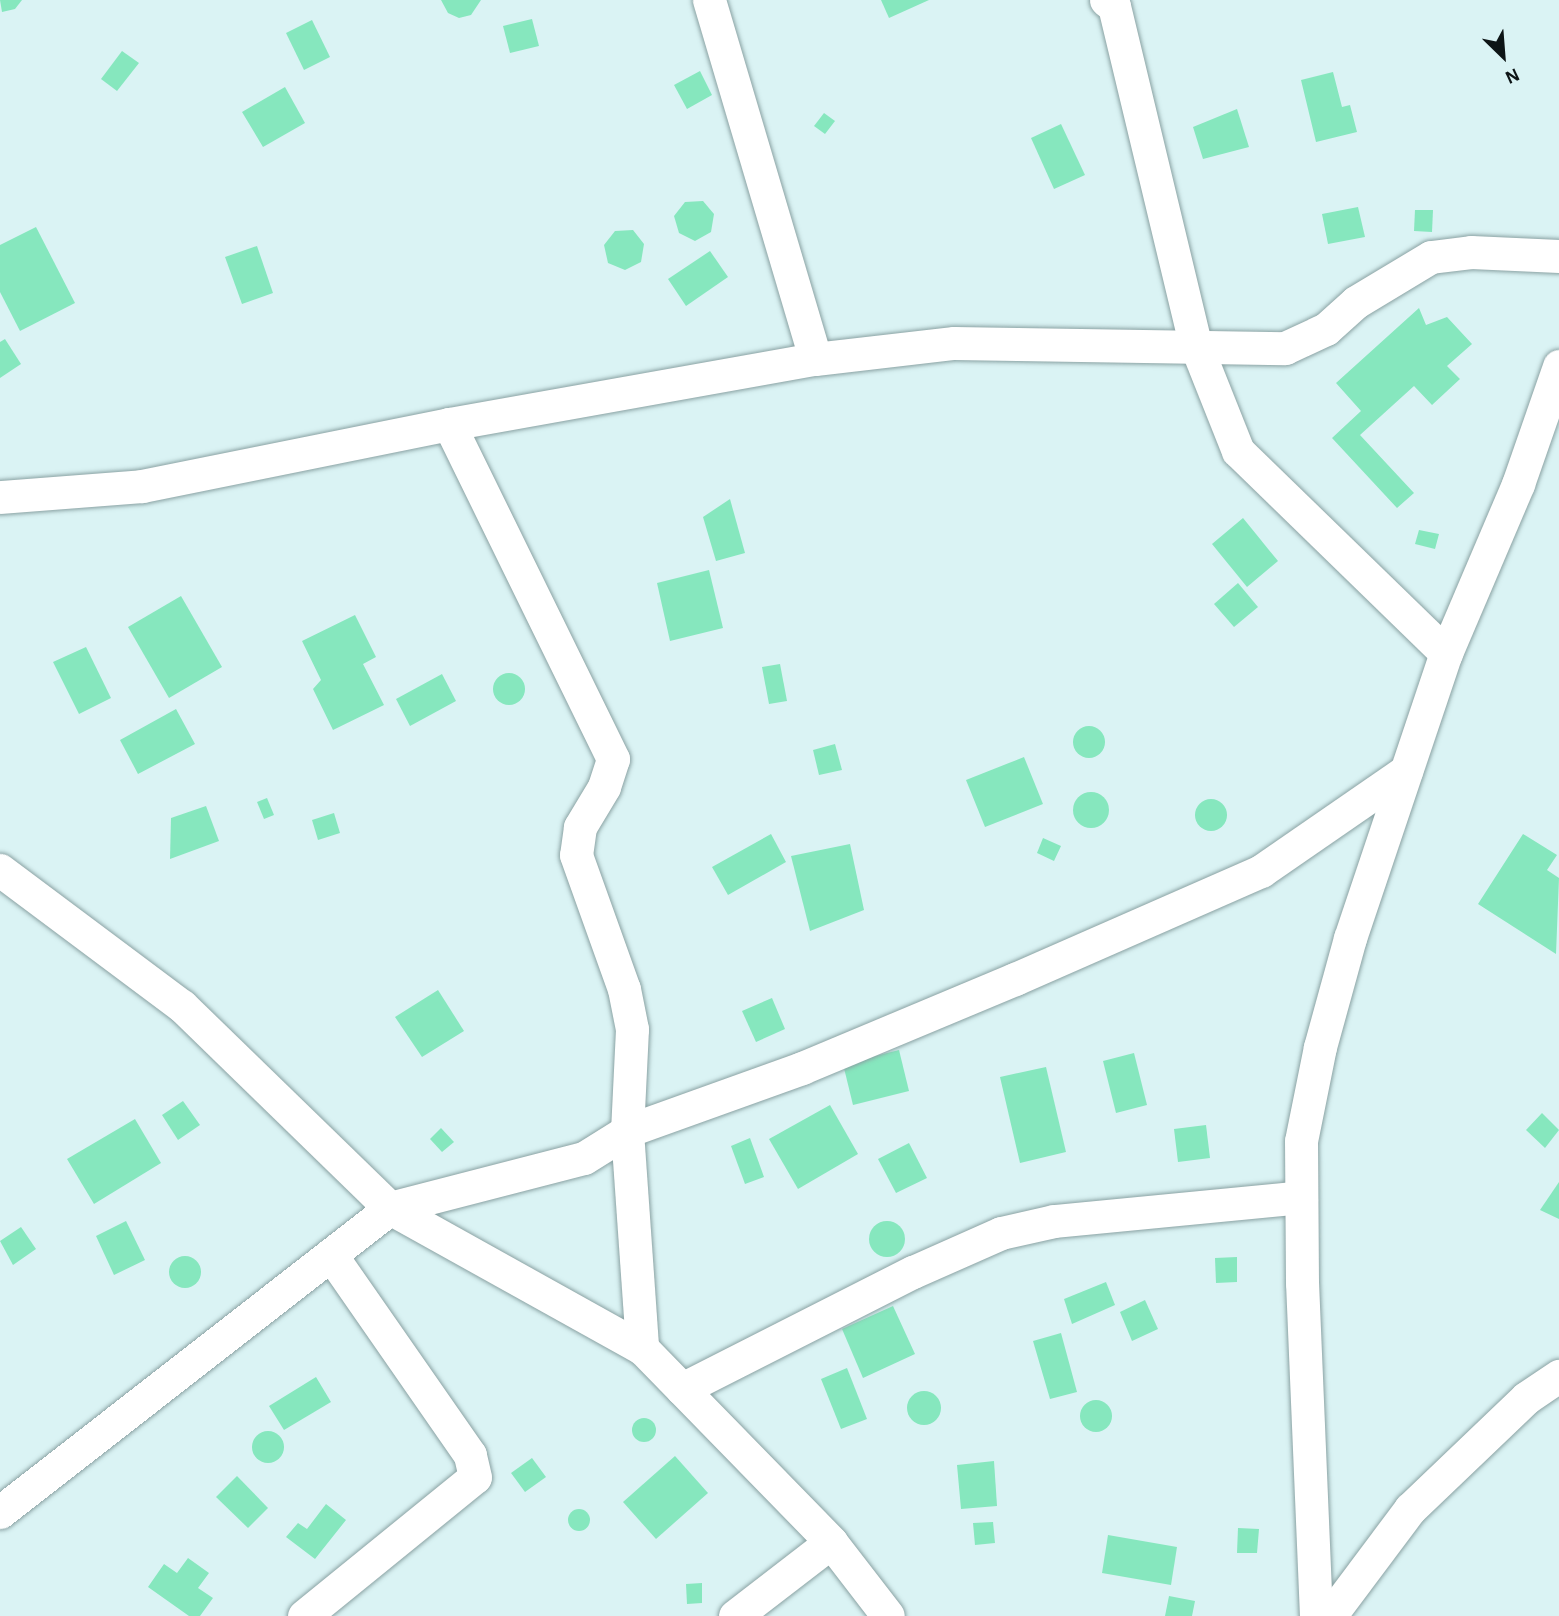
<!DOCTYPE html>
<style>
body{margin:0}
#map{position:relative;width:1559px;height:1616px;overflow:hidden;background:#daf3f4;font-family:"Alegreya Sans",sans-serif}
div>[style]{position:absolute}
.building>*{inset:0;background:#86e7be}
.round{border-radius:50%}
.roads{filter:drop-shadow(0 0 2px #8aa2a3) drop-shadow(0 0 2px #8aa2a3)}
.minor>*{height:33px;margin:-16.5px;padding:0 16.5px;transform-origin:16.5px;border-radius:16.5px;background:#fff}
span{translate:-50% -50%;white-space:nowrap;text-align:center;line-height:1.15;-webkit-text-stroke:5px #daf3f4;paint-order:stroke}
.north{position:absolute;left:1468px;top:21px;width:70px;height:70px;-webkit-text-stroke:5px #daf3f4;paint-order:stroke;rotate:155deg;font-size:19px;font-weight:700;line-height:28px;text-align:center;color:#0d1516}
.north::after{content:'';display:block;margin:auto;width:24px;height:32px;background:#0d1516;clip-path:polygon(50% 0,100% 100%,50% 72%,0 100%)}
</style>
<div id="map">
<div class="building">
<i style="clip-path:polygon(0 0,22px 0,15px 9px,2px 12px)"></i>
<i style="clip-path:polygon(441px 0,481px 0,471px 15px,459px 18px,448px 13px)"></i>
<i style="clip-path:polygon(881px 0,929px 0,889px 18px)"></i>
<i style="clip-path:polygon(532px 19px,539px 46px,510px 53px,503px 26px)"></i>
<i style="clip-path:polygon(312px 20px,330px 57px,304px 70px,286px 33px)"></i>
<i style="clip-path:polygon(122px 51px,139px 63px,117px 91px,101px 79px)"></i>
<i style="clip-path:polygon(700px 71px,712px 95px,687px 109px,674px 85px)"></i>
<i style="clip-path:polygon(1333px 72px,1342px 107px,1350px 105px,1357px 132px,1316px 142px,1301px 80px)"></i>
<i style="clip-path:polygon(285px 87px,305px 123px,263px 147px,242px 112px)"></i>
<i style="clip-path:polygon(1237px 109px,1249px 147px,1203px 159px,1193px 127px)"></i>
<i style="clip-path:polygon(824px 113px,835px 121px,825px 134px,814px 126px)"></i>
<i style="clip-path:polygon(1061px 124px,1085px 175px,1054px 189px,1031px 138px)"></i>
<i style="clip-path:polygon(703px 201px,714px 214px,711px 232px,695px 241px,679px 233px,674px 216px,685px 202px)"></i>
<i style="clip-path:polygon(1358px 207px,1365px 237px,1328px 244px,1322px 214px)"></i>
<i style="clip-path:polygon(1415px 210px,1433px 210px,1432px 232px,1414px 231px)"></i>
<i style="clip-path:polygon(36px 227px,75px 303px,20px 331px,0 292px,0 245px)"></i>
<i style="clip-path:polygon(633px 230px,644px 244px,641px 262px,625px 270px,608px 263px,604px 245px,615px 231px)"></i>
<i style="clip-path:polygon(257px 246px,273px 293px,242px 304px,225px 257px)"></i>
<i style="clip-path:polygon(710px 251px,728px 277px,686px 306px,668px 279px)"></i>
<i style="clip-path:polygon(1419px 308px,1426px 325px,1447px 317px,1472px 344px,1447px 366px,1460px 379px,1432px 405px,1414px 386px,1360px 435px,1414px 493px,1397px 508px,1332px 438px,1361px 411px,1336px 383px)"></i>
<i style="clip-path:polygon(5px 339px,21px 364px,0 378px,0 342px)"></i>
<i style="clip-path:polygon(730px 499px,745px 553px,716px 561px,703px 517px)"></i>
<i style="clip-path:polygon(1243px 518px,1278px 561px,1247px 587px,1212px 544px)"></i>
<i style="clip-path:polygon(1419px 530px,1439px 534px,1435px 549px,1415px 544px)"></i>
<i style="clip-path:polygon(709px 570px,723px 628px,670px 641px,657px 583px)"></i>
<i style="clip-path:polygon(1238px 583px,1258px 607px,1234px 627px,1214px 604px)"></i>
<i style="clip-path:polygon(181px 596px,222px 667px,169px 698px,128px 627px)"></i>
<i style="clip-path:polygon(355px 615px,376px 657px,363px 664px,384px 705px,333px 730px,313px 689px,321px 680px,302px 641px)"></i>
<i style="clip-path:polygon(86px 647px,111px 698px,79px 714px,53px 662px)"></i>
<i style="clip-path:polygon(780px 664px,787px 701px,769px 704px,762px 667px)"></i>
<i class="round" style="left:493px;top:673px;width:32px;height:32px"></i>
<i style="clip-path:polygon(442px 674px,456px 701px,410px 726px,396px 699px)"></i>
<i style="clip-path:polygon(176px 709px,195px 744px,138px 774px,120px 740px)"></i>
<i class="round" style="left:1073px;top:726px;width:32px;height:32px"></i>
<i style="clip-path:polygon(835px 744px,842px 770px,819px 775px,813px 750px)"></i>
<i style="clip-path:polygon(1024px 757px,1043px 804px,985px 827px,966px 780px)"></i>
<i class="round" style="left:1073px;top:792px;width:36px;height:36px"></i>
<i style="clip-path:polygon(267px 798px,274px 815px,264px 819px,257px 802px)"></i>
<i class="round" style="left:1195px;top:799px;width:32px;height:32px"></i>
<i style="clip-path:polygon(206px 806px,219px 841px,170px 859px,171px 818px)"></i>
<i style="clip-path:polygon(334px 813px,340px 833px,318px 840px,312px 820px)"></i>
<i style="clip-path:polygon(771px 834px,786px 862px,728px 895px,712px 867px)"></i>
<i style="clip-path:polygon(1523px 834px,1557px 855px,1547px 870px,1559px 878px,1556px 954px,1478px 904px)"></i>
<i style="clip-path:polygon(1043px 838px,1061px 846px,1054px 861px,1037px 853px)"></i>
<i style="clip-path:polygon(850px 844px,864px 910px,810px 931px,791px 856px)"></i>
<i style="clip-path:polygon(438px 990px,464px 1031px,422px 1057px,395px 1017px)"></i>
<i style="clip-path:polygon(772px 998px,785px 1029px,756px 1042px,742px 1011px)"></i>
<i style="clip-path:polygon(899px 1050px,909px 1091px,853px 1105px,843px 1064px)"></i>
<i style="clip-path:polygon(1134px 1053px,1147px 1105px,1116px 1113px,1103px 1061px)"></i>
<i style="clip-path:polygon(1046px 1067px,1066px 1152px,1020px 1163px,1000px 1077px)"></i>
<i style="clip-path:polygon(183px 1101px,200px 1125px,178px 1140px,162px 1115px)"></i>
<i style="clip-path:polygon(830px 1105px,858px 1154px,798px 1189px,769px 1139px)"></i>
<i style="clip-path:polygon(1542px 1113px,1559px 1130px,1545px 1148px,1526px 1130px)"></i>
<i style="clip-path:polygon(135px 1119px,161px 1163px,94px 1204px,67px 1159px)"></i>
<i style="clip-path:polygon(1206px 1125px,1210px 1158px,1178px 1162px,1174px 1129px)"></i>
<i style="clip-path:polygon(441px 1128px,454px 1142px,442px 1152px,430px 1139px)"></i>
<i style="clip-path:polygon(750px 1138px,764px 1177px,745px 1184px,731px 1146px)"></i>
<i style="clip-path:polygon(909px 1143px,927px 1178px,896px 1193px,878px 1159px)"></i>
<i style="clip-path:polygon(1559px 1182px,1559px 1219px,1540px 1210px)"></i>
<i style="clip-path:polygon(126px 1221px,145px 1260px,114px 1275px,96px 1236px)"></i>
<i class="round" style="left:869px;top:1221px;width:36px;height:36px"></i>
<i style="clip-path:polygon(21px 1227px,36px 1249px,13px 1265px,0 1241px)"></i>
<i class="round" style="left:169px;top:1256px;width:32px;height:32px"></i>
<i style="clip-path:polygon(1237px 1257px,1237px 1282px,1216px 1283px,1215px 1258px)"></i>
<i style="clip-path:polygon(1106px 1282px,1115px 1305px,1072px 1324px,1064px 1299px)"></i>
<i style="clip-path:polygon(1145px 1300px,1158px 1329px,1132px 1341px,1120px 1312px)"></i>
<i style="clip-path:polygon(893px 1306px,915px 1354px,863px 1378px,842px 1329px)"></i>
<i style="clip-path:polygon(1061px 1333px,1077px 1392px,1050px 1399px,1033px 1341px)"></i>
<i style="clip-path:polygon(847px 1368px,867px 1419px,841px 1429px,821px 1379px)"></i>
<i style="clip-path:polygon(316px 1377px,331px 1402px,284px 1430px,269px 1406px)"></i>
<i class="round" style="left:907px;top:1391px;width:34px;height:34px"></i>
<i class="round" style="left:1080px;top:1400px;width:32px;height:32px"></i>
<i class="round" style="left:632px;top:1418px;width:24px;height:24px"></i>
<i class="round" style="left:252px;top:1431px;width:32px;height:32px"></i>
<i style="clip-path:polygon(675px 1456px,708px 1493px,656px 1539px,623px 1502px)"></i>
<i style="clip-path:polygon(532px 1458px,546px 1477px,525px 1492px,511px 1473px)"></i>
<i style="clip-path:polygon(994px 1461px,997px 1506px,961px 1509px,957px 1465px)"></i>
<i style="clip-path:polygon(237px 1476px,268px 1508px,248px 1528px,216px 1497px)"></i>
<i style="clip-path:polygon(326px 1504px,346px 1520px,315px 1559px,286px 1537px,298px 1523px,307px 1529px)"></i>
<i class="round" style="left:568px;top:1509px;width:22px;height:22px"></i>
<i style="clip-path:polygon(993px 1522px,995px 1543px,975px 1545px,973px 1523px)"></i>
<i style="clip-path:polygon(1238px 1528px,1259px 1529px,1257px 1553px,1237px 1553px)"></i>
<i style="clip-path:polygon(1108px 1535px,1177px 1547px,1171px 1585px,1102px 1573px)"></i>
<i style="clip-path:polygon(188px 1558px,209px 1573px,198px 1588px,213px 1598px,200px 1616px,189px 1616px,148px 1587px,164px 1564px,177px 1573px)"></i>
<i style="clip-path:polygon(702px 1583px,702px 1603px,687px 1604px,686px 1584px)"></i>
<i style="clip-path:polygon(1169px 1596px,1195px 1601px,1192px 1616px,1165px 1616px)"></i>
</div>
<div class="roads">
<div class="minor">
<i style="left:709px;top:0;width:374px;rotate:73.5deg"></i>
<i style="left:1106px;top:0;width:10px;rotate:37deg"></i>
<i style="left:1114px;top:6px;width:347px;rotate:76.5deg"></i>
<i style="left:1195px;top:343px;width:116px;rotate:68.3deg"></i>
<i style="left:1238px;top:451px;width:290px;rotate:44.2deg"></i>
<i style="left:449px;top:424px;width:373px;rotate:63.9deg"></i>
<i style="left:613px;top:759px;width:29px;rotate:108deg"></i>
<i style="left:604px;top:787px;width:47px;rotate:121deg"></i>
<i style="left:580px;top:827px;width:28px;rotate:98deg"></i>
<i style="left:576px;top:855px;width:142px;rotate:70.3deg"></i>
<i style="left:624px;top:989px;width:41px;rotate:78.7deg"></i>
<i style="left:632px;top:1029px;width:102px;rotate:92.8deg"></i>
<i style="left:627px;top:1131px;width:218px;rotate:86deg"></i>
<i style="left:0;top:497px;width:142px;rotate:-4.4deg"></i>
<i style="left:142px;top:486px;width:313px;rotate:-11.4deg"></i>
<i style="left:449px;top:424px;width:372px;rotate:-10.1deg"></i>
<i style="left:815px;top:359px;width:140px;rotate:-6.6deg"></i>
<i style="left:954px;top:343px;width:331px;rotate:0.9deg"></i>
<i style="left:1285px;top:348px;width:45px;rotate:-24.9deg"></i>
<i style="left:1326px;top:329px;width:40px;rotate:-42deg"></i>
<i style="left:1356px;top:302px;width:87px;rotate:-31deg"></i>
<i style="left:1431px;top:257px;width:40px;rotate:-7.1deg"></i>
<i style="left:1471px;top:252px;width:88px;rotate:2.6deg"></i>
<i style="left:0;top:870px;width:227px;rotate:36.8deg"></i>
<i style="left:182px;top:1006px;width:290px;rotate:44.2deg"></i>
<i style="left:390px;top:1208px;width:288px;rotate:29.1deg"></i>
<i style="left:642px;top:1348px;width:271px;rotate:45.7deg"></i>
<i style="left:831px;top:1542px;width:93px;rotate:52.4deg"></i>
<i style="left:682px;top:1389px;width:259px;rotate:-26.9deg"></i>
<i style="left:913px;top:1272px;width:96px;rotate:-23.9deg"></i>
<i style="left:1001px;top:1233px;width:54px;rotate:-12.8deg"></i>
<i style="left:1054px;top:1221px;width:248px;rotate:-5.5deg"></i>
<i style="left:0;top:1512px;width:494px;rotate:-37.9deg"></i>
<i style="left:390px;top:1208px;width:200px;rotate:-14.5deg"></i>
<i style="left:584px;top:1158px;width:51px;rotate:-32.1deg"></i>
<i style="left:627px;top:1131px;width:186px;rotate:-19.8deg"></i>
<i style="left:802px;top:1068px;width:231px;rotate:-22.7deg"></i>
<i style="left:1015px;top:979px;width:269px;rotate:-23.7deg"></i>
<i style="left:1261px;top:871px;width:176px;rotate:-34.6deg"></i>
<i style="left:304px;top:1616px;width:220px;rotate:-39.1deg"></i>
<i style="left:475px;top:1477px;width:23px;rotate:-103deg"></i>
<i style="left:470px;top:1455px;width:244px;rotate:-124.8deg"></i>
<i style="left:735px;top:1616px;width:121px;rotate:-37.6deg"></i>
<i style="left:1316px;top:1616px;width:333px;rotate:-92.4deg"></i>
<i style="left:1302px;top:1283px;width:142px;rotate:-90.4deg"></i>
<i style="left:1301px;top:1141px;width:96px;rotate:-78.6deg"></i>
<i style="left:1320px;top:1047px;width:113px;rotate:-74.6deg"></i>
<i style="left:1350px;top:938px;width:301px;rotate:-71.4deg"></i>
<i style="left:1446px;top:653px;width:184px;rotate:-66.9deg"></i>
<i style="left:1518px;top:484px;width:125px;rotate:-70.8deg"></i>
<i style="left:1330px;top:1616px;width:134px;rotate:-53.2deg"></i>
<i style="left:1410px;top:1509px;width:161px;rotate:-43.7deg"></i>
<i style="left:1526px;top:1398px;width:40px;rotate:-34deg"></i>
</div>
</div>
<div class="north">N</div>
</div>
